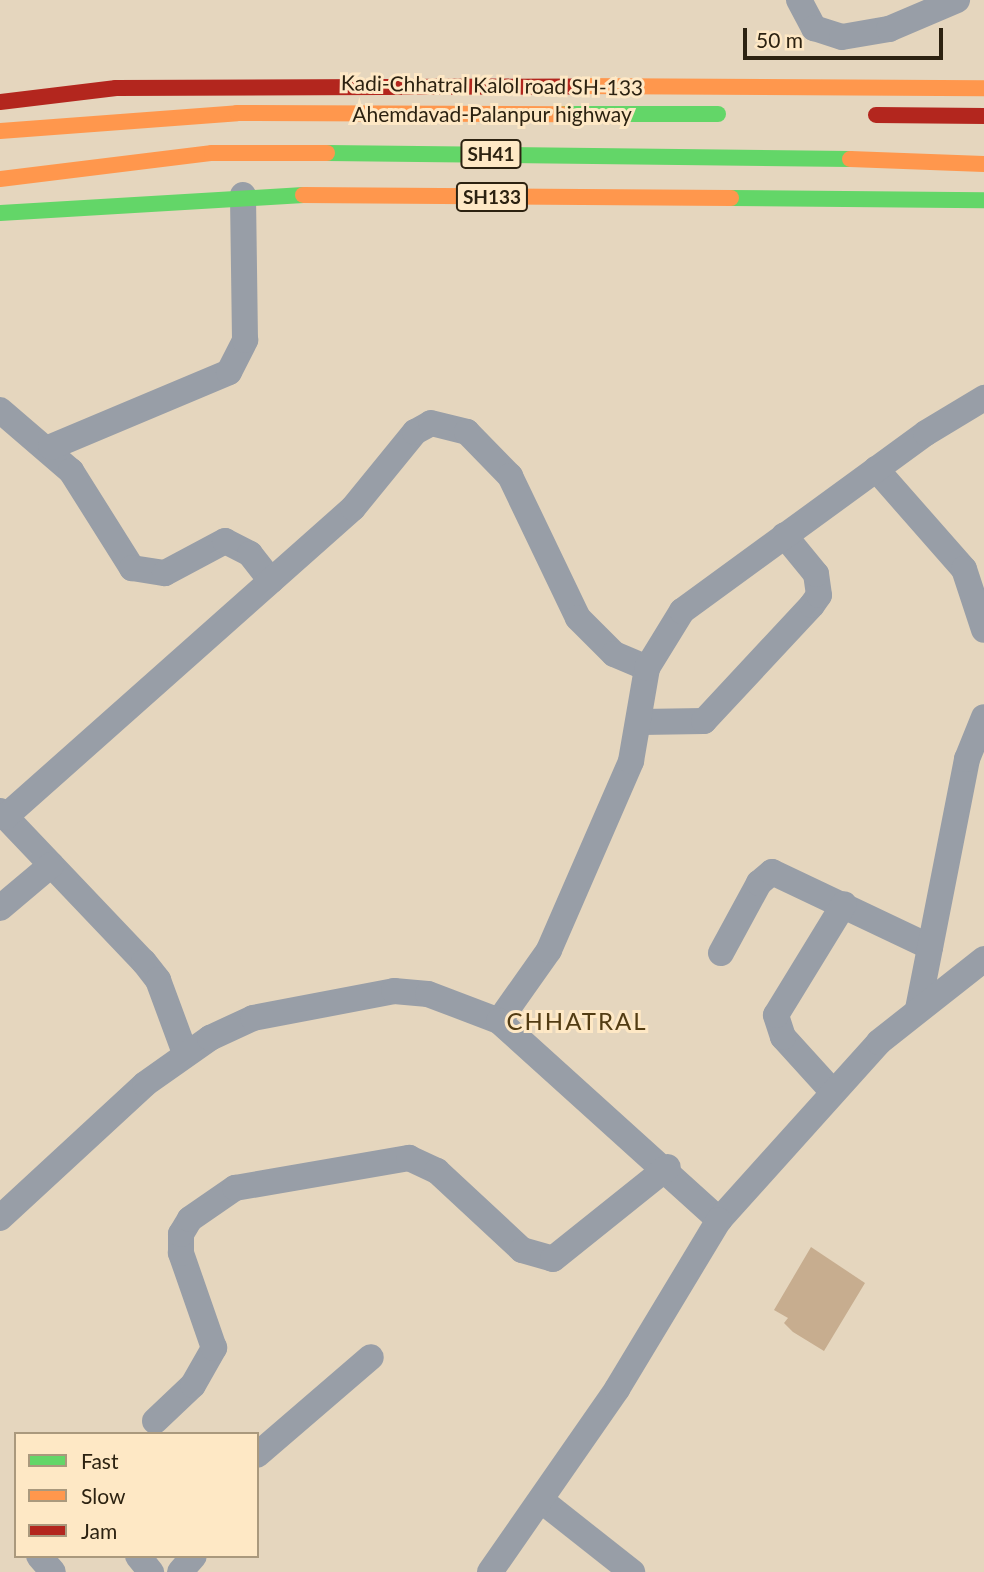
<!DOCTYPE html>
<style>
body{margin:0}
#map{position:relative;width:984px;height:1572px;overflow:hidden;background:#e5d6be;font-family:Lato,sans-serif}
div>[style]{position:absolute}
.building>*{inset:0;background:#c7ad8f}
.street>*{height:26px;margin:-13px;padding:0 13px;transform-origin:13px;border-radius:13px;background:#989ea7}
.fast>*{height:16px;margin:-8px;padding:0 8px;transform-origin:8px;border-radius:8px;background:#63d668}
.slow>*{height:16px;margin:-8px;padding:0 8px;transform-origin:8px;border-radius:8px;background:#ff974d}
.jam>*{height:16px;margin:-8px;padding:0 8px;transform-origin:8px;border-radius:8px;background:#b3261e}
span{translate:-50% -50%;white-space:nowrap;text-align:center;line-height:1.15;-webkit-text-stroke:6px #fee8c5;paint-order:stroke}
.shield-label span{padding:2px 5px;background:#fee8c5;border:2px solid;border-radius:5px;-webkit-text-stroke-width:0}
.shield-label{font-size:19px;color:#2c2211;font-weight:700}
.street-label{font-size:21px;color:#2c2211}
.quarter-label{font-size:24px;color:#523c13;letter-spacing:2px}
.legend{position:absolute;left:14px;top:1432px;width:245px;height:126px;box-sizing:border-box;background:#fee8c5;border:2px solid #aa997d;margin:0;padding:9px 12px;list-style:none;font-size:21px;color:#2c2211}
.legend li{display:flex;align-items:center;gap:14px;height:35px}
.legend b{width:35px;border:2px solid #aa997d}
.scale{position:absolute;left:743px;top:28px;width:200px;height:32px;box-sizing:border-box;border:4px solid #2c2211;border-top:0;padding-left:9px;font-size:21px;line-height:24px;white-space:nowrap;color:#2c2211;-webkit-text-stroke:5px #fee8c5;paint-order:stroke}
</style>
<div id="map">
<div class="building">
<i style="clip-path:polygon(811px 1247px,865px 1283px,824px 1351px,793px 1332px,784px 1323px,788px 1318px,774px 1310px)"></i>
</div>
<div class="street">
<i style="left:799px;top:0;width:32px;rotate:62deg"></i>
<i style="left:814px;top:28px;width:29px;rotate:18deg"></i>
<i style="left:842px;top:37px;width:48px;rotate:-9.7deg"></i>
<i style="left:889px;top:29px;width:74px;rotate:-23.1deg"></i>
<i style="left:0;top:410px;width:94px;rotate:40.7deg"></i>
<i style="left:71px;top:471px;width:115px;rotate:57.8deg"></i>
<i style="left:132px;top:568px;width:33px;rotate:9deg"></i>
<i style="left:165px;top:573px;width:68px;rotate:-28.1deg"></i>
<i style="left:225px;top:541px;width:28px;rotate:27deg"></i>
<i style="left:250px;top:554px;width:34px;rotate:52deg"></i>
<i style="left:51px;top:447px;width:193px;rotate:-22.8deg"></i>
<i style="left:229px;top:372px;width:36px;rotate:-63deg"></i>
<i style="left:245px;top:340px;width:145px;rotate:-90.8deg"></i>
<i style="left:876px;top:469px;width:133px;rotate:48.7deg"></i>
<i style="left:964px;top:569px;width:64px;rotate:71.8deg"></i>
<i style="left:641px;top:722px;width:63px;rotate:-0.9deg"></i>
<i style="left:704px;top:721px;width:158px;rotate:-47deg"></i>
<i style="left:812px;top:605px;width:12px;rotate:-55deg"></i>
<i style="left:819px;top:595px;width:21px;rotate:-98deg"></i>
<i style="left:816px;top:574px;width:50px;rotate:-129.4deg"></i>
<i style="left:0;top:811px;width:209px;rotate:46.4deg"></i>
<i style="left:144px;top:962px;width:23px;rotate:52deg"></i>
<i style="left:158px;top:980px;width:78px;rotate:69.7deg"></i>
<i style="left:5px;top:817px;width:465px;rotate:-41.6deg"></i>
<i style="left:353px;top:508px;width:98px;rotate:-50.8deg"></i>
<i style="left:415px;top:432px;width:18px;rotate:-29deg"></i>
<i style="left:431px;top:423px;width:37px;rotate:14deg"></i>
<i style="left:467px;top:432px;width:62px;rotate:45.7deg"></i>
<i style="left:510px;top:476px;width:157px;rotate:64.4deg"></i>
<i style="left:578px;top:618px;width:51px;rotate:45deg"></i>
<i style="left:614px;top:654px;width:36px;rotate:23deg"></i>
<i style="left:0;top:908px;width:67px;rotate:-40.1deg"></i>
<i style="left:721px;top:953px;width:80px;rotate:-61.5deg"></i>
<i style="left:759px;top:883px;width:17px;rotate:-40deg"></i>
<i style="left:772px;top:872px;width:175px;rotate:25.4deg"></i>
<i style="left:918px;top:1009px;width:255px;rotate:-78.9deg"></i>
<i style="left:967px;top:759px;width:45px;rotate:-68deg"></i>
<i style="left:499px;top:1021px;width:87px;rotate:-54.8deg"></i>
<i style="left:549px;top:950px;width:206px;rotate:-66.5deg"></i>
<i style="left:631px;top:761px;width:94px;rotate:-80.2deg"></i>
<i style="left:647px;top:668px;width:67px;rotate:-58.4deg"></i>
<i style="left:682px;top:611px;width:302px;rotate:-36.1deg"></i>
<i style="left:926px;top:433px;width:68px;rotate:-31.1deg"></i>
<i style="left:832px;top:1091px;width:73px;rotate:-132.2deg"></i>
<i style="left:783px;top:1037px;width:23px;rotate:-108deg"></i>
<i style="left:776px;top:1015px;width:130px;rotate:-58.5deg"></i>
<i style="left:0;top:1218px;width:197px;rotate:-42.7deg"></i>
<i style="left:145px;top:1084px;width:80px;rotate:-35.3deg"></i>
<i style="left:210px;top:1038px;width:47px;rotate:-24.9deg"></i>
<i style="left:253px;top:1018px;width:144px;rotate:-10.8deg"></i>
<i style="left:394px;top:991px;width:34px;rotate:5deg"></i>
<i style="left:428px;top:994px;width:76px;rotate:20.8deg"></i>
<i style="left:499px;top:1021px;width:297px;rotate:42.1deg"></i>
<i style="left:719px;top:1220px;width:239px;rotate:-48deg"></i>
<i style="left:879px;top:1042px;width:134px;rotate:-38.3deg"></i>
<i style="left:155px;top:1421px;width:52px;rotate:-43.5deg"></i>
<i style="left:193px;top:1385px;width:43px;rotate:-60.4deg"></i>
<i style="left:214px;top:1348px;width:101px;rotate:-109.2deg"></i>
<i style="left:181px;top:1253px;width:19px;rotate:-90deg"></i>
<i style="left:181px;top:1234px;width:17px;rotate:-59deg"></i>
<i style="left:190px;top:1219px;width:55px;rotate:-34.6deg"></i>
<i style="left:235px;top:1188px;width:177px;rotate:-9.8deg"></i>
<i style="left:409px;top:1158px;width:31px;rotate:25deg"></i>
<i style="left:437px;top:1171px;width:116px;rotate:42.9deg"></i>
<i style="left:522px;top:1250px;width:32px;rotate:16deg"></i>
<i style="left:553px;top:1259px;width:147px;rotate:-38.7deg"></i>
<i style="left:257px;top:1455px;width:150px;rotate:-40.7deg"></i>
<i style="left:542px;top:1501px;width:115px;rotate:38.3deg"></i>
<i style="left:39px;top:1556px;width:21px;rotate:49deg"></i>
<i style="left:138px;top:1556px;width:21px;rotate:51deg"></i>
<i style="left:180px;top:1572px;width:21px;rotate:-49deg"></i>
<i style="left:490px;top:1572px;width:223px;rotate:-55.2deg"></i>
<i style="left:617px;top:1389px;width:197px;rotate:-58.9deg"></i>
</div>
<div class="fast">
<i style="left:563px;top:114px;width:155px"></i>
<i style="left:327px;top:153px;width:523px;rotate:0.66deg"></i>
<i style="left:731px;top:198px;width:253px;rotate:0.5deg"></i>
<i style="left:0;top:213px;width:304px;rotate:-3.4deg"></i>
</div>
<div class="slow">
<i style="left:576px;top:86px;width:408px;rotate:0.3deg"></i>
<i style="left:0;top:131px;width:238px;rotate:-4.3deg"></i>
<i style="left:237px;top:113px;width:326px;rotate:0.2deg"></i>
<i style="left:850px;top:159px;width:134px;rotate:2.1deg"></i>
<i style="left:0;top:179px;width:214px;rotate:-7deg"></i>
<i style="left:212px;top:153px;width:115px"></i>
<i style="left:303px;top:195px;width:428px;rotate:0.4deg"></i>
</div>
<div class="jam">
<i style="left:0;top:102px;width:117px;rotate:-6.9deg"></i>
<i style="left:116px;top:88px;width:460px;rotate:-0.2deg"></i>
<i style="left:876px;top:115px;width:108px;rotate:0.5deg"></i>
</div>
<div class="shield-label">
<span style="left:491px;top:154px">SH41</span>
<span style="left:492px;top:197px">SH133</span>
</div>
<div class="street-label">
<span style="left:492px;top:85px;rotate:1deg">Kadi-Chhatral Kalol road SH-133</span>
<span style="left:492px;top:114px">Ahemdavad-Palanpur highway</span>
</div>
<div class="quarter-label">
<span style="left:577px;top:1021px">CHHATRAL</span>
</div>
<ul class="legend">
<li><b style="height:9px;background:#63d668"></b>Fast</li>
<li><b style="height:9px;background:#ff974d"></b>Slow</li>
<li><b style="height:9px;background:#b3261e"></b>Jam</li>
</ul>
<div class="scale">50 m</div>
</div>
